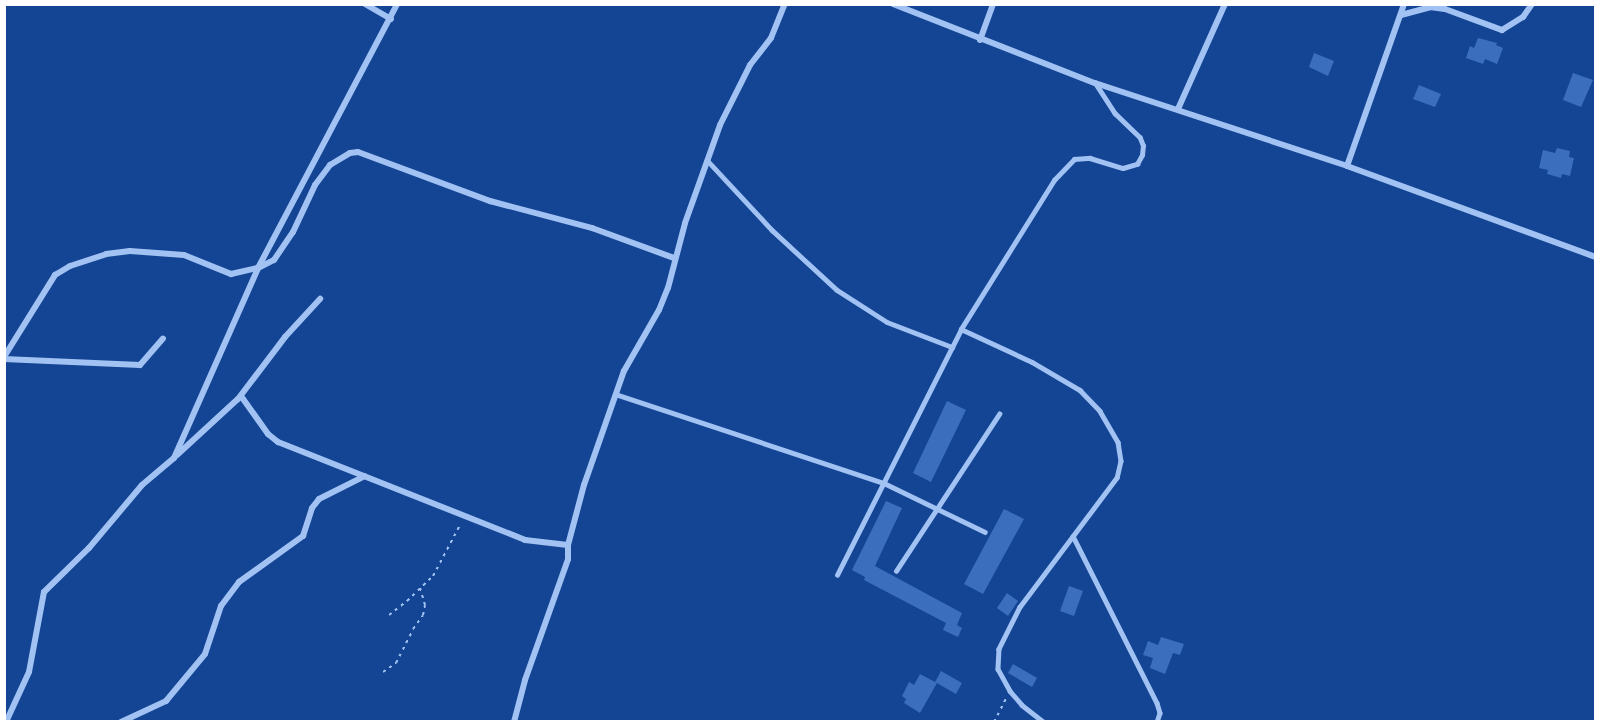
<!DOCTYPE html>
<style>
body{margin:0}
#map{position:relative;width:1600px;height:726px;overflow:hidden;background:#134594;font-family:"Source Sans 3",sans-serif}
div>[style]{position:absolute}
.building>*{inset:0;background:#3b6ebc}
.path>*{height:2px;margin-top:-1px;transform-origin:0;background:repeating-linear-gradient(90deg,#a1c2f2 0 3px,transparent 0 7.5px)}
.lane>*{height:4.5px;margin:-2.25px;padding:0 2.25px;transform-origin:2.25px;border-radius:2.25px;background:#a1c2f2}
.street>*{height:6px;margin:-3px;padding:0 3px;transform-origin:3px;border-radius:3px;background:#a1c2f2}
span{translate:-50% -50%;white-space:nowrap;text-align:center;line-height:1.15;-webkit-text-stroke:6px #134594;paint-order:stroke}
.frame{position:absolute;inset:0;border:6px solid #fff;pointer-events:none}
</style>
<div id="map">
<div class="building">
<i style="clip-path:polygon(1478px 38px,1497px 43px,1496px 45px,1503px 48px,1497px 64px,1485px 59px,1483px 64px,1466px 58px,1470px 46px,1474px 48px)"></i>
<i style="clip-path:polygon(1314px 53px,1334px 61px,1328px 76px,1309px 67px)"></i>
<i style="clip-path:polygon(1573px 73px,1593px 80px,1581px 107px,1563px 100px)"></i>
<i style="clip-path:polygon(1419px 85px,1441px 94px,1435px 107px,1413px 99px)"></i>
<i style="clip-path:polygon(1557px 148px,1570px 151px,1569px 157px,1574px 158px,1570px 176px,1562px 174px,1561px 178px,1547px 174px,1548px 170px,1539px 168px,1543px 150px,1555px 153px)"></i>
<i style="clip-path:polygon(947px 401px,966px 410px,931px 482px,913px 473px)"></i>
<i style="clip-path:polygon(886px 501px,902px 508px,875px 566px,962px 613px,957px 625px,962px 628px,958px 637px,943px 630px,946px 623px,864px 580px,865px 577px,852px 570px)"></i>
<i style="clip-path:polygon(1004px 509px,1024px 519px,983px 594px,964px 584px)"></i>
<i style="clip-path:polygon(1069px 586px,1083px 591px,1074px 616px,1060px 611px)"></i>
<i style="clip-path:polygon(1007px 593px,1018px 601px,1008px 616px,997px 608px)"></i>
<i style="clip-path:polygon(1161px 637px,1184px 644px,1180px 655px,1173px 653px,1165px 674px,1150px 668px,1153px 658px,1143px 655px,1148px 641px,1158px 645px)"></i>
<i style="clip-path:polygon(1013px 664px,1037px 678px,1032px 687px,1008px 673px)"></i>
<i style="clip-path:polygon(941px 671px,962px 683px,956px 694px,935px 682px)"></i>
<i style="clip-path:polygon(920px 674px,937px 683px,920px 713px,904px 703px,906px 699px,902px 696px,909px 682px,914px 685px)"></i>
</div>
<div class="path">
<i style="left:389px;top:615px;width:23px;rotate:-38deg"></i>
<i style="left:407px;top:601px;width:36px;rotate:-44deg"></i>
<i style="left:433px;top:576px;width:58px;rotate:-62.1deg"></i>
<i style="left:383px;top:672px;width:16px;rotate:-35deg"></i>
<i style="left:396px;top:663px;width:38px;rotate:-63deg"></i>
<i style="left:413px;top:629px;width:17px;rotate:-54deg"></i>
<i style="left:423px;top:615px;width:10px;rotate:-79deg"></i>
<i style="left:425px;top:605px;width:18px;rotate:-106deg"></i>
<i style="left:994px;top:722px;width:27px;rotate:-63deg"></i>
</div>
<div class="lane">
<i style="left:707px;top:160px;width:96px;rotate:47.1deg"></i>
<i style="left:772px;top:230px;width:88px;rotate:42.7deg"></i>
<i style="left:837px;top:290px;width:59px;rotate:32.6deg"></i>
<i style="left:887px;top:322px;width:70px;rotate:21deg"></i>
<i style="left:961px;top:329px;width:78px;rotate:24.9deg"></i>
<i style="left:1032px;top:362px;width:56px;rotate:30.3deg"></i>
<i style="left:1080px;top:390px;width:29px;rotate:46deg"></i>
<i style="left:1100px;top:411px;width:36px;rotate:60deg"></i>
<i style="left:1118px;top:442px;width:19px;rotate:81deg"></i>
<i style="left:1121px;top:461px;width:17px;rotate:103deg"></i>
<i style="left:1117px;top:478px;width:161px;rotate:126.9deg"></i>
<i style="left:1020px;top:607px;width:47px;rotate:116.6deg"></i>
<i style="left:999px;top:649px;width:20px;rotate:93deg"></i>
<i style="left:998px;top:669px;width:25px;rotate:61deg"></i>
<i style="left:1010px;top:691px;width:18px;rotate:49deg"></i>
<i style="left:1022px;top:705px;width:28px;rotate:38deg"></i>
<i style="left:615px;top:394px;width:283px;rotate:18.3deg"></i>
<i style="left:884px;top:483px;width:112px;rotate:25.9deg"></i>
<i style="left:1073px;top:536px;width:187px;rotate:63.3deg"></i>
<i style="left:1157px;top:703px;width:10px;rotate:73deg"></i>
<i style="left:1160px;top:713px;width:9px;rotate:108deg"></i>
<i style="left:896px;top:571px;width:188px;rotate:-56.7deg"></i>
<i style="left:837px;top:575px;width:275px;rotate:-63.2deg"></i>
<i style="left:961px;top:329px;width:176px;rotate:-58deg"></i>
<i style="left:1054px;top:180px;width:29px;rotate:-46deg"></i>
<i style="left:1074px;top:159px;width:16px;rotate:-4deg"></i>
<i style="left:1090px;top:158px;width:34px;rotate:17deg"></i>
<i style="left:1123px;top:168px;width:15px;rotate:-16deg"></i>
<i style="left:1137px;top:164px;width:10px;rotate:-61deg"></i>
<i style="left:1142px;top:155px;width:9px;rotate:-84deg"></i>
<i style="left:1143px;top:146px;width:9px;rotate:-111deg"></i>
<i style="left:1140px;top:138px;width:35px;rotate:-136deg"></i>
<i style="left:1115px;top:114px;width:37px;rotate:-123deg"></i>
</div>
<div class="street">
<i style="left:365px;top:4px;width:30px;rotate:30deg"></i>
<i style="left:893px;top:4px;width:217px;rotate:21.4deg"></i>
<i style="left:1095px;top:83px;width:265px;rotate:18.2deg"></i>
<i style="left:1347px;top:166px;width:265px;rotate:20.1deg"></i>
<i style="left:1401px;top:15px;width:30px;rotate:-15deg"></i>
<i style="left:1430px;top:7px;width:15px;rotate:8deg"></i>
<i style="left:1445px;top:9px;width:61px;rotate:20.2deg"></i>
<i style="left:1502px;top:30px;width:25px;rotate:-32deg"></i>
<i style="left:1523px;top:17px;width:16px;rotate:-55deg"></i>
<i style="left:980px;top:40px;width:38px;rotate:-70deg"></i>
<i style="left:1178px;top:109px;width:115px;rotate:-65.9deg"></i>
<i style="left:1347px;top:166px;width:172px;rotate:-70.6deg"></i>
<i style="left:4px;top:357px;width:97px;rotate:-58.1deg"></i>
<i style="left:55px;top:275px;width:17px;rotate:-31deg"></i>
<i style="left:70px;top:266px;width:38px;rotate:-18deg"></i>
<i style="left:106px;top:254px;width:24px;rotate:-7deg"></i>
<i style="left:130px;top:251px;width:54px;rotate:4.2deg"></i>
<i style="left:184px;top:255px;width:51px;rotate:22deg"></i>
<i style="left:231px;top:274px;width:28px;rotate:-13deg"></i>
<i style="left:258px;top:268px;width:18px;rotate:-27deg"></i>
<i style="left:274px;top:260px;width:34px;rotate:-56deg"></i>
<i style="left:293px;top:232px;width:52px;rotate:-64.9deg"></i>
<i style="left:315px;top:185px;width:25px;rotate:-53deg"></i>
<i style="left:330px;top:165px;width:23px;rotate:-31deg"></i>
<i style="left:350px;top:153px;width:8px;rotate:-7deg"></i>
<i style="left:358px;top:152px;width:141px;rotate:20.4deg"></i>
<i style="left:490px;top:201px;width:106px;rotate:14.8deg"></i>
<i style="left:592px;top:228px;width:87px;rotate:20.1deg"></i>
<i style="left:4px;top:359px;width:136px;rotate:2.5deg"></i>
<i style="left:140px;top:365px;width:35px;rotate:-49deg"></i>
<i style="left:241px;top:396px;width:47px;rotate:54.6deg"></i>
<i style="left:268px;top:434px;width:13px;rotate:39deg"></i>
<i style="left:278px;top:442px;width:266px;rotate:21.6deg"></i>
<i style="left:525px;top:540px;width:43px;rotate:6.6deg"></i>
<i style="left:177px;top:455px;width:83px;rotate:-42.6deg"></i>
<i style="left:238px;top:399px;width:78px;rotate:-52.8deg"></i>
<i style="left:285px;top:337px;width:52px;rotate:-47.4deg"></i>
<i style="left:6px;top:722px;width:55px;rotate:-65.3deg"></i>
<i style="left:29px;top:672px;width:81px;rotate:-79.4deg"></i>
<i style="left:44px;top:592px;width:63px;rotate:-44.4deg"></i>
<i style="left:89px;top:548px;width:82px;rotate:-49.9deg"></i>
<i style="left:142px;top:485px;width:42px;rotate:-40.2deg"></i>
<i style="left:174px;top:458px;width:208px;rotate:-66.1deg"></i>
<i style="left:258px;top:268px;width:298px;rotate:-62.2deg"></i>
<i style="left:121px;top:722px;width:50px;rotate:-25deg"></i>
<i style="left:166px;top:701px;width:61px;rotate:-50.3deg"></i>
<i style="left:205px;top:654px;width:51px;rotate:-71.6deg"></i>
<i style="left:221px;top:606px;width:30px;rotate:-53deg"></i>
<i style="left:239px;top:582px;width:79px;rotate:-35.7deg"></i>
<i style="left:303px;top:536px;width:29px;rotate:-72deg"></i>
<i style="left:312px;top:508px;width:11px;rotate:-52deg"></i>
<i style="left:319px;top:499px;width:51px;rotate:-26.6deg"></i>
<i style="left:514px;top:722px;width:43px;rotate:-75.3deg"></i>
<i style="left:525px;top:680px;width:128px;rotate:-70.4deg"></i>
<i style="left:568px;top:559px;width:14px;rotate:-90deg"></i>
<i style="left:568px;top:545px;width:62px;rotate:-75.1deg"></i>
<i style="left:584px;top:485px;width:121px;rotate:-70.7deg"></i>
<i style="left:624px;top:371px;width:70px;rotate:-60.2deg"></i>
<i style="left:659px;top:310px;width:24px;rotate:-68deg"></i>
<i style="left:668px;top:288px;width:67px;rotate:-75.3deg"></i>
<i style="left:685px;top:223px;width:104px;rotate:-70.3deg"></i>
<i style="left:720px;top:125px;width:67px;rotate:-63.4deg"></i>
<i style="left:750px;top:65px;width:34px;rotate:-52deg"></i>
<i style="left:771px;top:38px;width:37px;rotate:-68deg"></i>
</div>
<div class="frame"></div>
</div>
